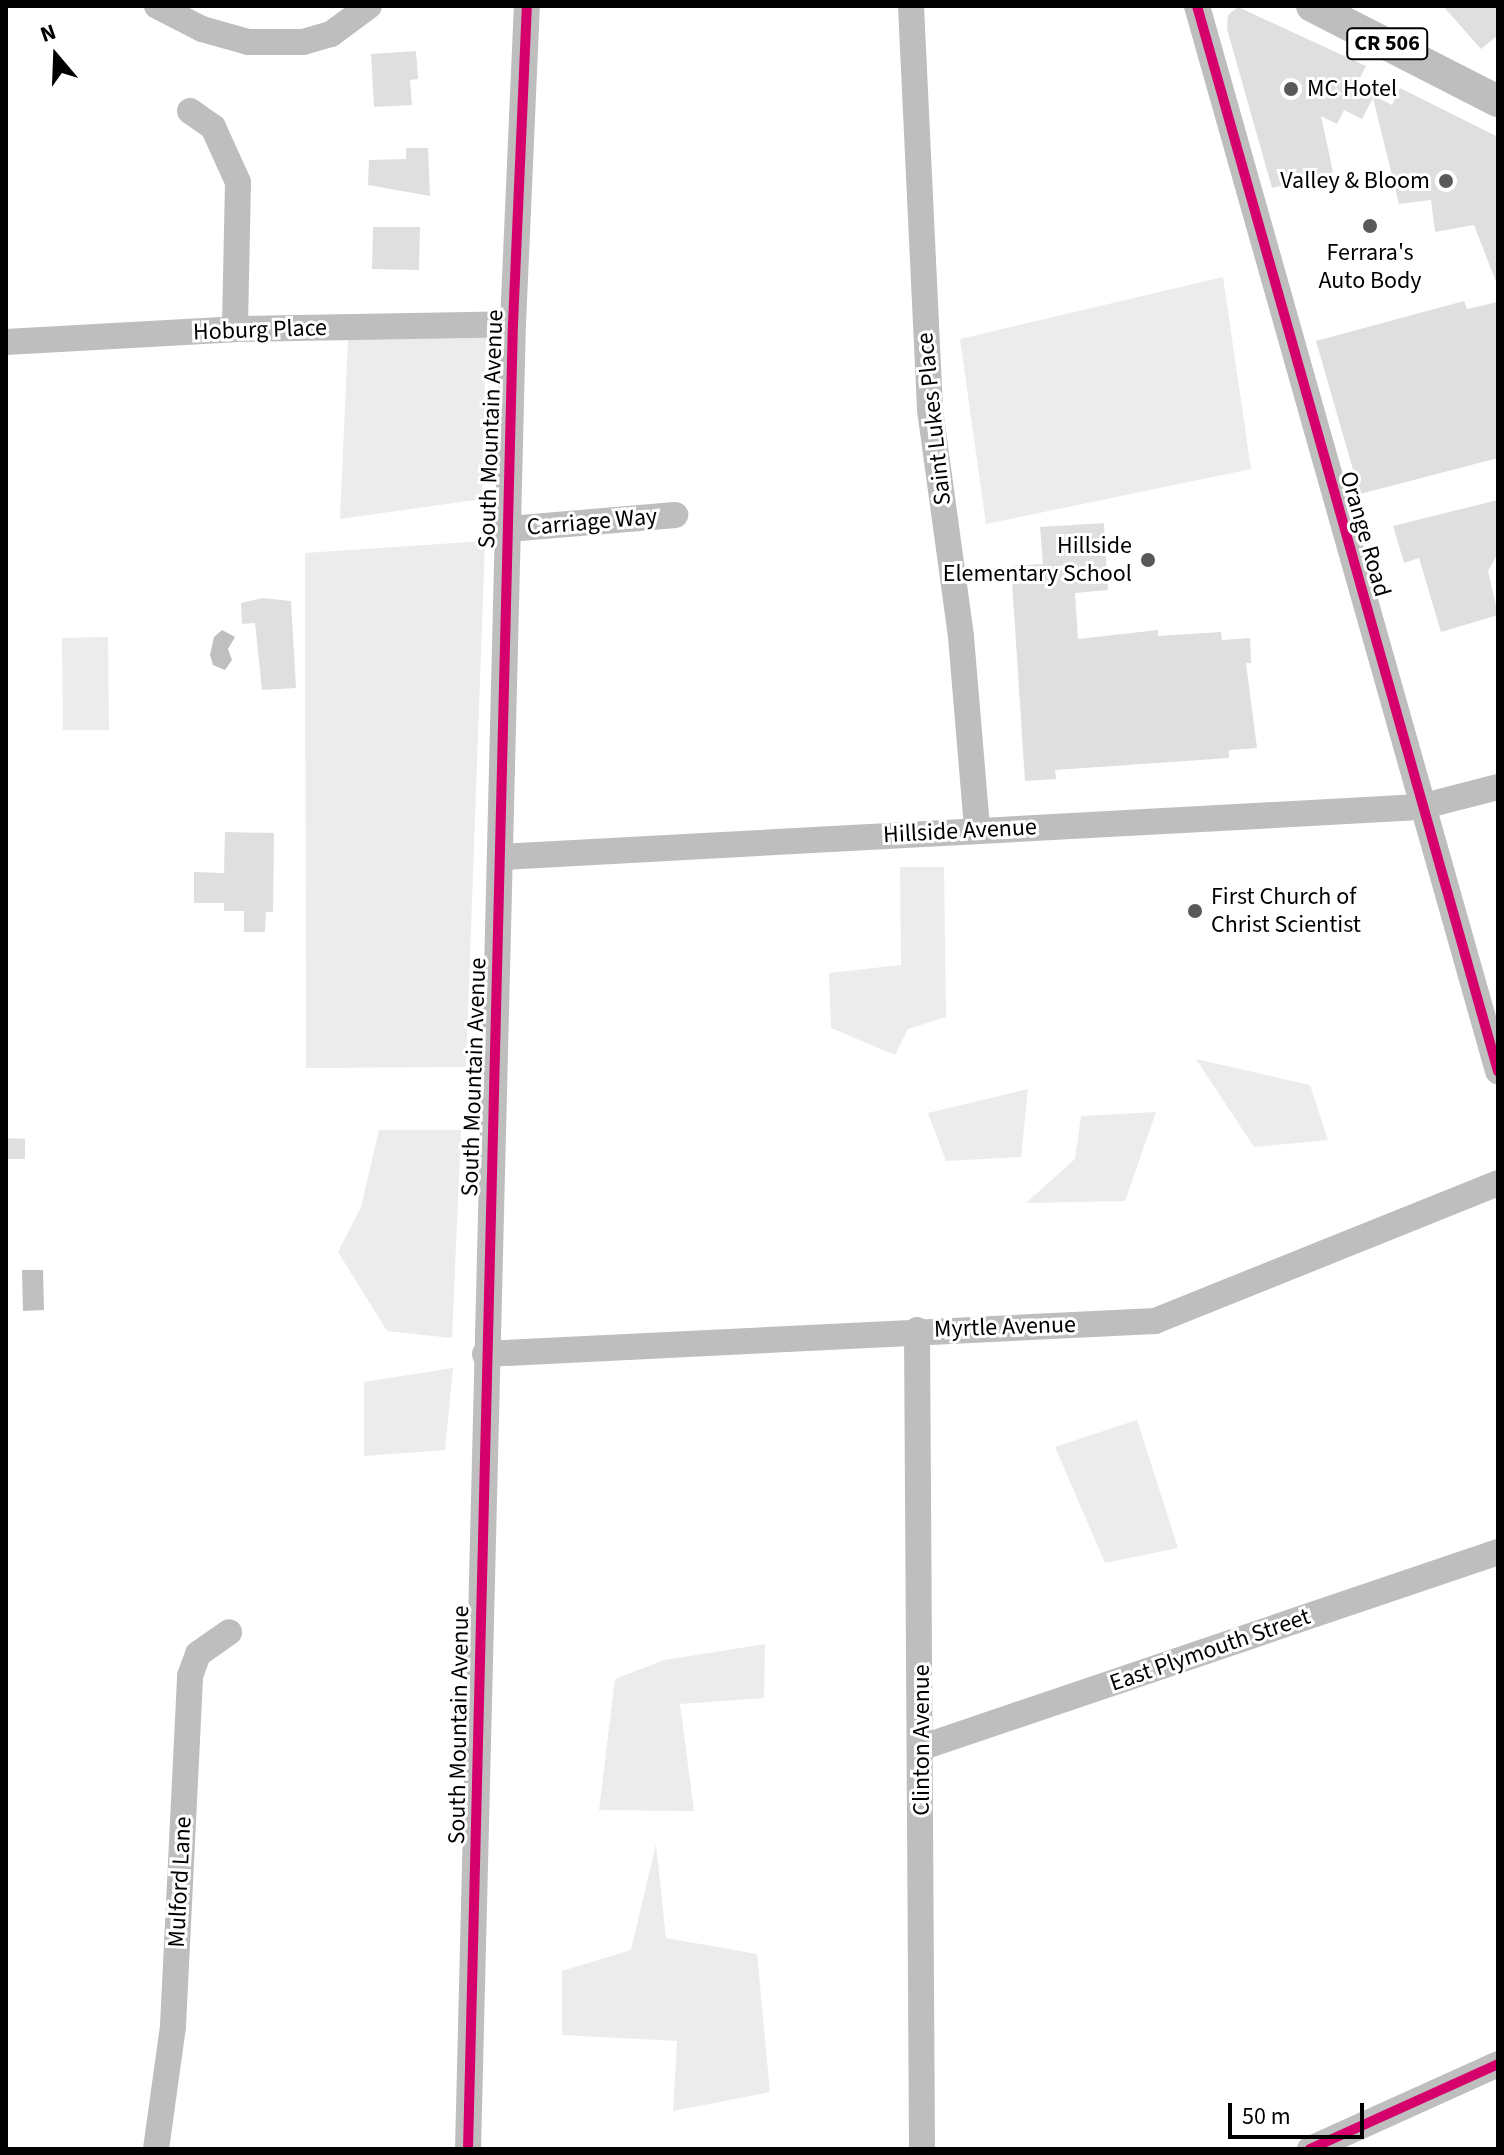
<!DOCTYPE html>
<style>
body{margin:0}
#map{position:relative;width:1504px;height:2155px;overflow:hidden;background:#fff;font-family:"Source Sans 3",sans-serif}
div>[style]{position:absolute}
.green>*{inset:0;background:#ececec}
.water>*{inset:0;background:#bfbfbf}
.building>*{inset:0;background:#dfdfdf}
.minor>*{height:26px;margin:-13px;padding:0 13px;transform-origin:13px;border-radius:13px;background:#bebebe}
.major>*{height:32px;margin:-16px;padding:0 16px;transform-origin:16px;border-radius:16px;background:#bebebe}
.cycleway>*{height:10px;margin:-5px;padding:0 5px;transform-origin:5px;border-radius:5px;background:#d6006c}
.dots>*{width:22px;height:22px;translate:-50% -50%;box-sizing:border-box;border:4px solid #fff;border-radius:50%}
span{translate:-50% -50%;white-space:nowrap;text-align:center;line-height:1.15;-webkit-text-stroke:6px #fff;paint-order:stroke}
.shield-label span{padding:2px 6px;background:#fff;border:2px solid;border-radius:6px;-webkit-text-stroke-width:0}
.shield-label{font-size:22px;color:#000;font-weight:700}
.poi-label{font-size:24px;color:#000}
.left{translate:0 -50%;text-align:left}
.right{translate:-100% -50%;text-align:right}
.street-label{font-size:24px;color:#000}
.frame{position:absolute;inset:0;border:8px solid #000;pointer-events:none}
.north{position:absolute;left:16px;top:16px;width:80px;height:80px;-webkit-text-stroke:6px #fff;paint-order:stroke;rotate:341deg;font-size:22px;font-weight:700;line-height:32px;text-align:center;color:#000}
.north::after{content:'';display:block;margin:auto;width:28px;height:36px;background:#000;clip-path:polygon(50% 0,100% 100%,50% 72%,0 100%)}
.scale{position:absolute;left:1228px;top:2103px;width:136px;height:36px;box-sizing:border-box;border:4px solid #000;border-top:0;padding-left:10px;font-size:24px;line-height:28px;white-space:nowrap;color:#000;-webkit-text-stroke:6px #fff;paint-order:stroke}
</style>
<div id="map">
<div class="green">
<i style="clip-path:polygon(1223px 277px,1251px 469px,986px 524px,960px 339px)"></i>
<i style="clip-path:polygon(486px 336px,482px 499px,340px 519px,348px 339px)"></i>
<i style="clip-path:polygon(485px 541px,466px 1067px,306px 1068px,305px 553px)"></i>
<i style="clip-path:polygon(108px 637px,109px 730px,63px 730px,62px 638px)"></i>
<i style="clip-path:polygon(900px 867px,944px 867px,946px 1017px,908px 1029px,895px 1055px,831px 1028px,829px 973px,901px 965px)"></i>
<i style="clip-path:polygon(1196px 1059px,1310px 1085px,1328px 1140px,1254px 1147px)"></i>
<i style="clip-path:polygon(1028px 1089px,1021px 1157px,946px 1161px,928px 1113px)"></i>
<i style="clip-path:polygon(1156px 1112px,1125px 1201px,1026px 1203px,1075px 1159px,1081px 1116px)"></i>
<i style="clip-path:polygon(379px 1130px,461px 1130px,452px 1338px,387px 1331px,338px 1252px,361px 1207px)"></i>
<i style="clip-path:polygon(453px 1368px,445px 1450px,364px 1456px,364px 1382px)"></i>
<i style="clip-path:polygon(1137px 1420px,1178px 1548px,1105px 1563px,1055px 1447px)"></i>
<i style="clip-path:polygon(765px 1644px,764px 1698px,680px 1704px,694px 1811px,599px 1810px,615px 1679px,664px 1660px)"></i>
<i style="clip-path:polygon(656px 1844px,666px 1938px,757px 1954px,770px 2092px,673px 2111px,677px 2041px,562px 2035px,562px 1971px,631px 1950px)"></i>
</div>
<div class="water">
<i style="clip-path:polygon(222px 630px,235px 637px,228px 649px,232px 660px,225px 670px,213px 665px,210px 655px,214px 637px)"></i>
<i style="clip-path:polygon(22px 1270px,43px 1270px,44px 1310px,23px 1311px)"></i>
</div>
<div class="building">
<i style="clip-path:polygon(1443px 6px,1498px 6px,1498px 35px,1481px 49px)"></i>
<i style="clip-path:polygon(1238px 7px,1366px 66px,1356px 86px,1392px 105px,1400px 88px,1498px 137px,1498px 287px,1474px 225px,1435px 232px,1431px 200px,1399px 204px,1373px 98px,1362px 119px,1344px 110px,1337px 124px,1321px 116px,1333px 172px,1272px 188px,1227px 29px,1228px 15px)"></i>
<i style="clip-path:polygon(416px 51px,418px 79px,410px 80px,412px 105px,374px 107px,371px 54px)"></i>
<i style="clip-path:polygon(406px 148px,428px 148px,430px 196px,368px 185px,369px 160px,406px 159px)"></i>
<i style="clip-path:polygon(373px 227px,420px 227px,419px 270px,372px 269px)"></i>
<i style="clip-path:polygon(1464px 301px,1467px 309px,1498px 302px,1498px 458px,1360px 494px,1316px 341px)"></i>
<i style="clip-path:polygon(1498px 500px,1498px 553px,1488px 571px,1498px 615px,1441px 632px,1419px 558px,1404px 563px,1393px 526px)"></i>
<i style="clip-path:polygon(1104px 523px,1108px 590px,1075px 593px,1078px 639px,1158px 630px,1158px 636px,1221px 632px,1222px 640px,1250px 638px,1251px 663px,1246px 663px,1257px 748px,1229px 750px,1229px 758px,1055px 770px,1056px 779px,1025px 781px,1011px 566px,1043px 564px,1040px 527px)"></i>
<i style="clip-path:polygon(262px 598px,291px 601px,296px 688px,262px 690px,255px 623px,242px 624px,241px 603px)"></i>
<i style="clip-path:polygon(225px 832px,274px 833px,273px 912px,266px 912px,265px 932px,244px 932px,244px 911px,224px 911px,224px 903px,194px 903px,194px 872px,224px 873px)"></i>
<i style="clip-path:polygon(6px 1138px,25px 1139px,25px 1159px,6px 1159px)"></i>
</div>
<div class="minor">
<i style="left:157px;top:6px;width:51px;rotate:27.1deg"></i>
<i style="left:202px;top:29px;width:48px;rotate:15.8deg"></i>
<i style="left:248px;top:42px;width:55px"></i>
<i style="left:303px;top:42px;width:29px;rotate:-16deg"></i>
<i style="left:331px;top:34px;width:47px;rotate:-36.4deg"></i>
<i style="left:911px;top:6px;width:404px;rotate:87.3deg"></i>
<i style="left:930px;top:410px;width:229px;rotate:82.2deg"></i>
<i style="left:961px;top:637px;width:193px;rotate:85.2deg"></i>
<i style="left:1197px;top:6px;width:1107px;rotate:74.22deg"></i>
<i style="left:190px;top:111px;width:28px;rotate:35deg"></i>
<i style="left:213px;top:127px;width:60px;rotate:65.6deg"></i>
<i style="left:238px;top:182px;width:147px;rotate:91.2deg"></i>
<i style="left:6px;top:342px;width:229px;rotate:-3.2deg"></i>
<i style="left:235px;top:329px;width:278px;rotate:-1deg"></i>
<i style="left:508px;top:529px;width:168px;rotate:-4.8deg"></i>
<i style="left:501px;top:857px;width:920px;rotate:-3.11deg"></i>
<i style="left:1420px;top:807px;width:81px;rotate:-14.4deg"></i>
<i style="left:917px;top:1330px;width:819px;rotate:89.65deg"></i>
<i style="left:485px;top:1354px;width:671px;rotate:-2.82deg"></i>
<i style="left:1155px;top:1321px;width:370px;rotate:-21.9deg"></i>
<i style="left:923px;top:1747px;width:607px;rotate:-18.73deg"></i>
<i style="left:156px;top:2149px;width:124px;rotate:-82.1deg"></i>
<i style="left:173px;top:2026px;width:350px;rotate:-87.2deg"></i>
<i style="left:190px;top:1676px;width:23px;rotate:-70deg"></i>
<i style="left:198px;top:1654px;width:38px;rotate:-35deg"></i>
<i style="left:468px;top:2149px;width:1826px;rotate:-88.59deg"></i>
<i style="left:513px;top:324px;width:318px;rotate:-87.5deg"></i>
<i style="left:1310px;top:2149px;width:206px;rotate:-24.3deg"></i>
</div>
<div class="major">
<i style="left:1312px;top:6px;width:209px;rotate:27.1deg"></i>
</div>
<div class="cycleway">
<i style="left:1197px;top:6px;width:1107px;rotate:74.22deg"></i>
<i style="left:468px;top:2149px;width:1826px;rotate:-88.59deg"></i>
<i style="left:513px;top:324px;width:318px;rotate:-87.5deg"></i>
<i style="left:1310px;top:2149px;width:206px;rotate:-24.3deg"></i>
</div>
<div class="dots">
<i style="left:1291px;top:89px;background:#595959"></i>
<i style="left:1446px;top:181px;background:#595959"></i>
<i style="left:1370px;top:226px;background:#595959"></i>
<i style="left:1148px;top:560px;background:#595959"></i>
<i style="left:1195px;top:911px;background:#595959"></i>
</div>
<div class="shield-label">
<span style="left:1387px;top:44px">CR 506</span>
</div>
<div class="poi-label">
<span class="left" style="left:1307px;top:89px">MC Hotel</span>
<span class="right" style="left:1430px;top:181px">Valley &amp; Bloom</span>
<span style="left:1370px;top:267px">Ferrara's<br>Auto Body</span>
<span class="right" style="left:1132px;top:560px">Hillside<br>Elementary School</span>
<span class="left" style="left:1211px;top:911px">First Church of<br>Christ Scientist</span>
</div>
<div class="street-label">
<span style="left:260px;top:330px;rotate:-2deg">Hoburg Place</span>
<span style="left:934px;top:419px;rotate:-96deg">Saint Lukes Place</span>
<span style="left:491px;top:429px;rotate:-88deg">South Mountain Avenue</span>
<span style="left:592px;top:522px;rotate:-5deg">Carriage Way</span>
<span style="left:1365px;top:534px;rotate:74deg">Orange Road</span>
<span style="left:960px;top:831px;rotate:-3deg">Hillside Avenue</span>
<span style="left:474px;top:1077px;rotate:-88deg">South Mountain Avenue</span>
<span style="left:1005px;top:1327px;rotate:-2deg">Myrtle Avenue</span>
<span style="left:1210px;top:1650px;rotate:-19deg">East Plymouth Street</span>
<span style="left:459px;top:1725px;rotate:-89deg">South Mountain Avenue</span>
<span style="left:922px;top:1740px;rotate:-90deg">Clinton Avenue</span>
<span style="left:180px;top:1882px;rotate:-87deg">Mulford Lane</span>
</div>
<div class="frame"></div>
<div class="north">N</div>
<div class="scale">50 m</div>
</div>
